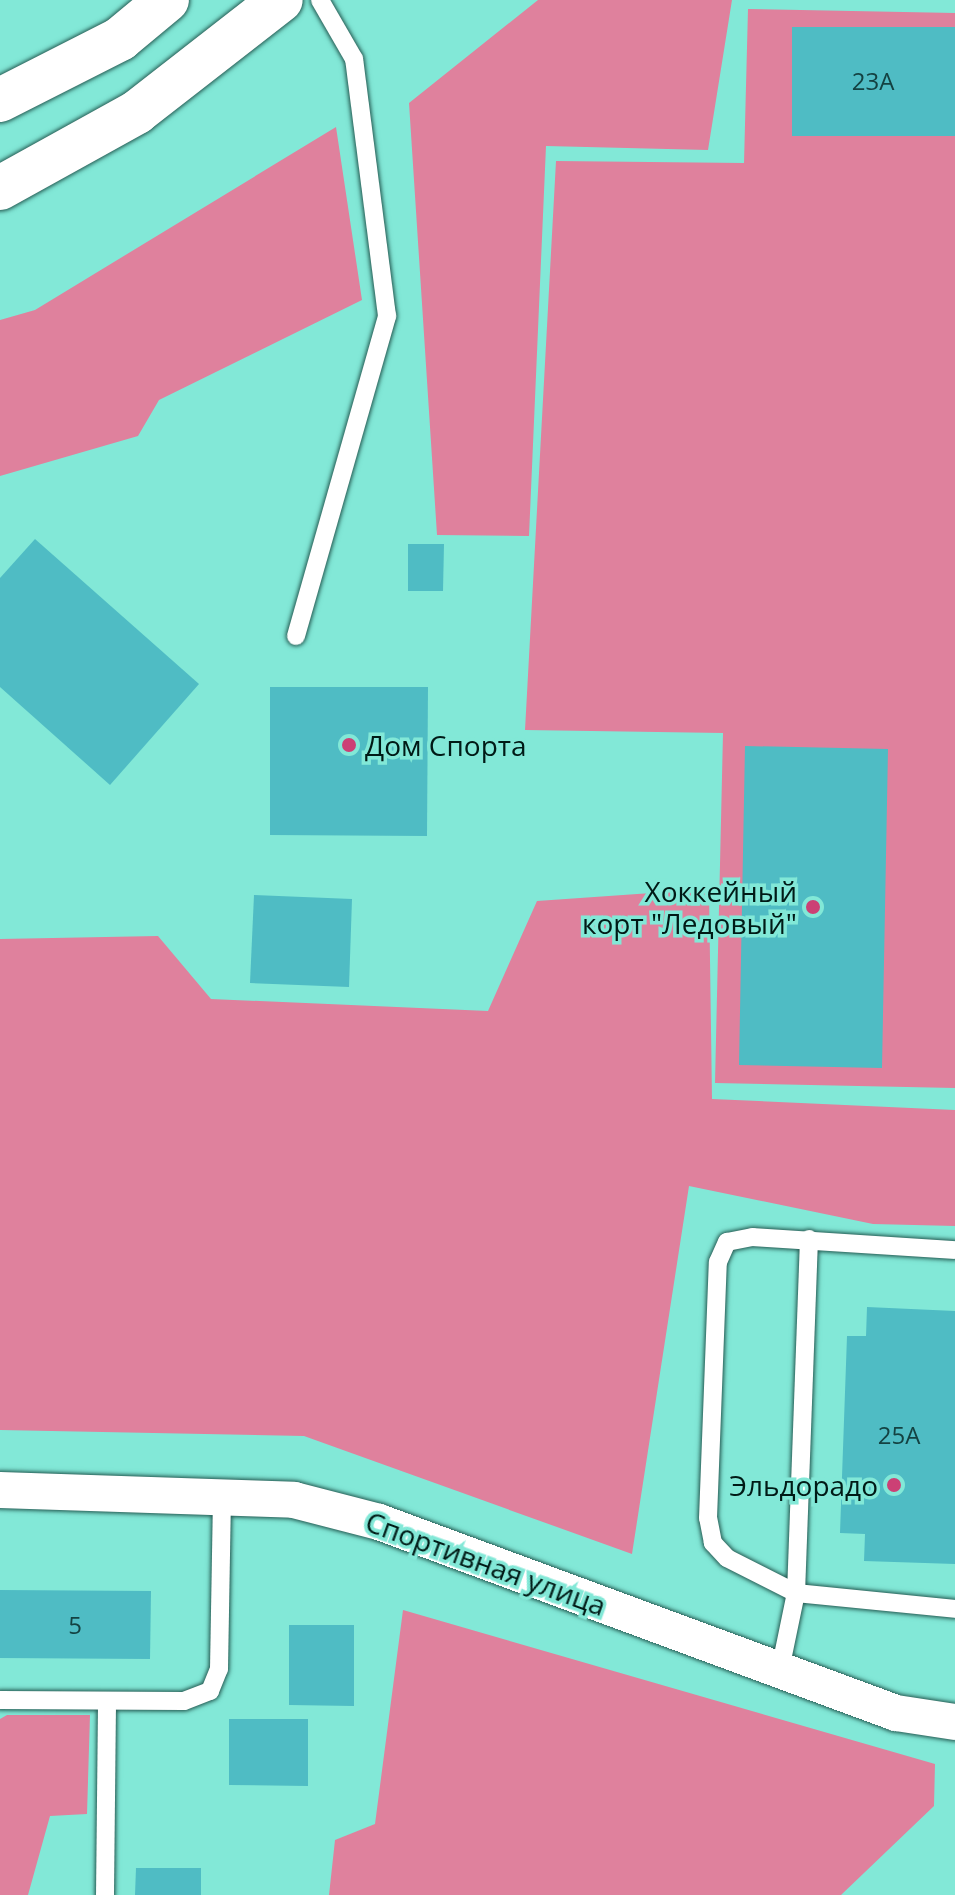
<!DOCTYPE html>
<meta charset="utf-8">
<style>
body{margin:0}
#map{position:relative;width:955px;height:1895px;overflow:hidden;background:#82e8d7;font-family:"Open Sans",sans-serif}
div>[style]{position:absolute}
.green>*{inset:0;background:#df819d}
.building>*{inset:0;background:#4fbcc4}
.roads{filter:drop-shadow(0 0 2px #265c54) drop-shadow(0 0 2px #265c54)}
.service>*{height:18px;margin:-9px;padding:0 9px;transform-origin:9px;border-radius:9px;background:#fff}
.minor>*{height:36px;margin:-18px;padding:0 18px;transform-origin:18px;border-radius:18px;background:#fff}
.tertiary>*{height:44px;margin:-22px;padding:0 22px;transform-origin:22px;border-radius:22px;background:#fff}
.dots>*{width:22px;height:22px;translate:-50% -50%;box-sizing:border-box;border:4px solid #82e8d7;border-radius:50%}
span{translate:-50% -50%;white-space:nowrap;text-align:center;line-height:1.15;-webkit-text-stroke:7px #82e8d7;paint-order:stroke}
.number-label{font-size:24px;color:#144242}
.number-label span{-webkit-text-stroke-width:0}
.poi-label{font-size:28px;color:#001a16}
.left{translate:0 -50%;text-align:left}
.right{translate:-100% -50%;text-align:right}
.street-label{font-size:28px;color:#001a16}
</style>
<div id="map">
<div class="green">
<i style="clip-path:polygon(538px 0,732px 0,708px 150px,546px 146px,529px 536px,437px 535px,409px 103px)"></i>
<i style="clip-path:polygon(748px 9px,955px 13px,955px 1088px,715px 1083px,723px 733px,525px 730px,556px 161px,744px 163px)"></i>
<i style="clip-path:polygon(336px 127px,362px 300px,159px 400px,138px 436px,0 476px,0 320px,35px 310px)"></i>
<i style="clip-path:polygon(709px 889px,712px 1099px,955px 1110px,955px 1226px,873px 1224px,689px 1186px,632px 1554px,304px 1436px,0 1430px,0 939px,158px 936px,211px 999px,488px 1011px,537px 901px)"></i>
<i style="clip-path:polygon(403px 1610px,935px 1764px,934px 1806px,841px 1895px,329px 1895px,335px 1840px,375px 1824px)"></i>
<i style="clip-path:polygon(7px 1715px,90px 1715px,87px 1814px,50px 1816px,28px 1895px,0 1895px,0 1719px)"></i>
</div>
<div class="building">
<i style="clip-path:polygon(792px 27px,955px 27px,955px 136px,792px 136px)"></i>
<i style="clip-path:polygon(35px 539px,199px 684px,110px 785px,0 687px,0 578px)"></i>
<i style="clip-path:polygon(408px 544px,444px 544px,443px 591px,408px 591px)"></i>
<i style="clip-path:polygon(270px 687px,428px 687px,427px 836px,270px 835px)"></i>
<i style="clip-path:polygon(745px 746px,888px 749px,882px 1068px,739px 1065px)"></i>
<i style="clip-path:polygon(254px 895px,352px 899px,349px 987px,250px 983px)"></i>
<i style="clip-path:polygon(867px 1307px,955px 1311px,955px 1564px,864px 1561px,865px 1534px,840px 1533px,847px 1336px,866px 1336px)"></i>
<i style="clip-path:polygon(0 1590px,151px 1591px,150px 1659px,0 1658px)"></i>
<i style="clip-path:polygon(289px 1625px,354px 1625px,354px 1706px,289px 1705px)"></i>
<i style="clip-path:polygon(229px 1719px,308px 1719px,308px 1786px,229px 1785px)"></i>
<i style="clip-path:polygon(136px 1868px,201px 1868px,201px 1895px,135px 1895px)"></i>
</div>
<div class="roads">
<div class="service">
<i style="left:296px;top:636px;width:333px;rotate:-74.1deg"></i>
<i style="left:387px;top:316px;width:259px;rotate:-97.3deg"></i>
<i style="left:354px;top:59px;width:68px;rotate:-120deg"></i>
<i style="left:809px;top:1239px;width:354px;rotate:92.1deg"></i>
<i style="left:796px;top:1593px;width:160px;rotate:5.7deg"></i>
<i style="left:780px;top:1670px;width:79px;rotate:-78.3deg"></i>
<i style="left:796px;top:1593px;width:77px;rotate:-153.1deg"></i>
<i style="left:727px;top:1558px;width:21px;rotate:-133deg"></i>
<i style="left:713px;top:1543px;width:25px;rotate:-101deg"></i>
<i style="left:708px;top:1518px;width:256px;rotate:-87.8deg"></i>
<i style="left:718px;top:1262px;width:22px;rotate:-66deg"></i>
<i style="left:727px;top:1242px;width:26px;rotate:-11deg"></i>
<i style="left:753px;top:1237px;width:202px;rotate:3.7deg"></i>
<i style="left:0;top:1700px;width:184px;rotate:0.3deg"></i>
<i style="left:184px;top:1701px;width:28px;rotate:-21deg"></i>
<i style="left:210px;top:1691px;width:24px;rotate:-68deg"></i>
<i style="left:219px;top:1669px;width:176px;rotate:-89deg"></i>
<i style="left:105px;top:1895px;width:194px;rotate:-89.4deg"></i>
</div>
<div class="minor">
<i style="left:0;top:1490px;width:294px;rotate:1.9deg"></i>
<i style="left:294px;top:1500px;width:88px;rotate:14.5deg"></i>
<i style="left:379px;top:1522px;width:551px;rotate:20.28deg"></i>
<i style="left:896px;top:1713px;width:60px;rotate:8.7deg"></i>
</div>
<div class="tertiary">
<i style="left:0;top:100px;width:135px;rotate:-26.9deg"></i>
<i style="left:120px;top:39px;width:61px;rotate:-39.7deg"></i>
<i style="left:0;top:188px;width:157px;rotate:-29deg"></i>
<i style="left:137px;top:112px;width:182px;rotate:-37.9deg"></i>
</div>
</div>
<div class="dots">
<i style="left:349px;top:745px;background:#cc4075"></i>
<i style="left:813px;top:907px;background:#cc4075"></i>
<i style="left:894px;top:1485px;background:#cc4075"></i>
</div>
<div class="number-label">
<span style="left:873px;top:81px">23А</span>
<span style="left:899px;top:1435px">25А</span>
<span style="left:75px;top:1625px">5</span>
</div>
<div class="poi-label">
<span class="left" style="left:365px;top:745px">Дом Спорта</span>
<span class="right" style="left:797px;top:907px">Хоккейный<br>корт "Ледовый"</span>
<span class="right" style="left:878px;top:1485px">Эльдорадо</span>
</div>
<div class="street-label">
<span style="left:486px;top:1563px;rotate:20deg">Спортивная улица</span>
</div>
</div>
